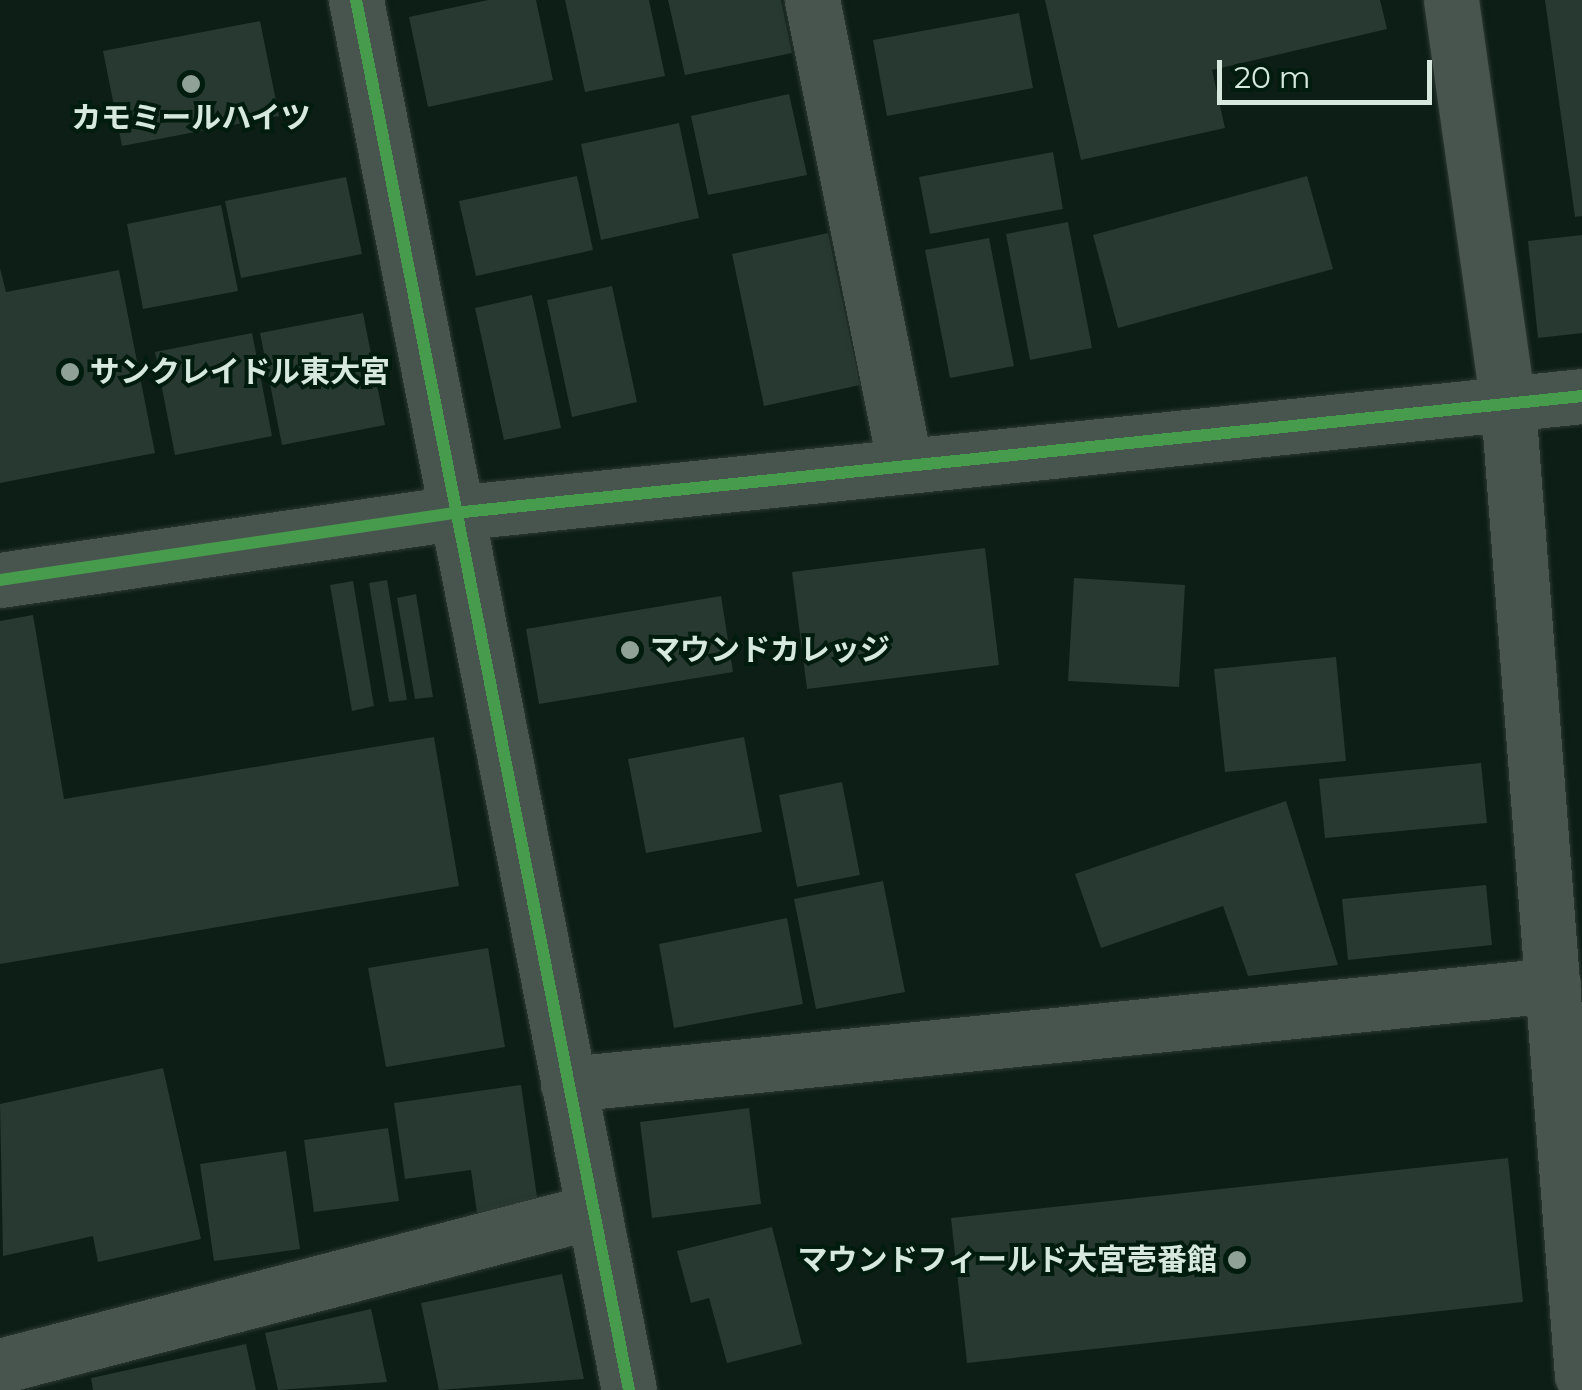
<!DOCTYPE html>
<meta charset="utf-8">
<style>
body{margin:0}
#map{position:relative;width:1582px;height:1390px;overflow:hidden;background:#0c1e15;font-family:Montserrat,"Noto Sans JP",sans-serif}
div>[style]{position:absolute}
.building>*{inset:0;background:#273930}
.roads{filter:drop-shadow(0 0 2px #2d3933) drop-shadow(0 0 2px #2d3933)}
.street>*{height:55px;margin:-27.5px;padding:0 27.5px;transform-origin:27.5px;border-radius:27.5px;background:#48554e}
.secondary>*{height:55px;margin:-27.5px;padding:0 27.5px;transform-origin:27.5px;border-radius:27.5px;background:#48554e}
.cycleway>*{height:12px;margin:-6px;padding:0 6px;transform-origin:6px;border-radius:6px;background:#469c4c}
.dots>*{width:28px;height:28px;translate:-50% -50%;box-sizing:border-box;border:5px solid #001c0e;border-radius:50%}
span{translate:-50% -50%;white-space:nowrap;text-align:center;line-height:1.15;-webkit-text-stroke:8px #001c0e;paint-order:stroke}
.poi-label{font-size:30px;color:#d7e9de;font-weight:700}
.left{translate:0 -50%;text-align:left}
.right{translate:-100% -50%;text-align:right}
.scale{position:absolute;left:1217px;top:60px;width:215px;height:45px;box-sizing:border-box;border:5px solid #d7e9de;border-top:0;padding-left:12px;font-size:30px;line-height:35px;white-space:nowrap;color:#d7e9de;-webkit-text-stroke:8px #001c0e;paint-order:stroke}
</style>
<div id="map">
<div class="building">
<i style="clip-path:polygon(488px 0,536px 0,553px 80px,428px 107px,409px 17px)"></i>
<i style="clip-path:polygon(565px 0,649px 0,665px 76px,585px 92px)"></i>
<i style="clip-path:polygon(668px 0,781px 0,792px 53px,685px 75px)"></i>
<i style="clip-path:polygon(1045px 0,1380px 0,1387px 29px,1212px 70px,1225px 128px,1081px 160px)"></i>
<i style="clip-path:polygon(1545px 0,1582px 0,1582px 216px,1575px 217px)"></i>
<i style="clip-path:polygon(1019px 13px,1033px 88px,887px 116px,873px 40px)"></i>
<i style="clip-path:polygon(260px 21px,279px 116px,122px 146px,103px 51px)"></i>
<i style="clip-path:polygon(789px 94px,807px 175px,708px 195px,691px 116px)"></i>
<i style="clip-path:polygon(679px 123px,699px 218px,601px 240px,581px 144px)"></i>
<i style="clip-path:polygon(1053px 152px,1063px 209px,930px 234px,919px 177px)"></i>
<i style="clip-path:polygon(577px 176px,593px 250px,476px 276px,459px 201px)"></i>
<i style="clip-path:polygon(1307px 176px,1333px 269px,1118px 328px,1093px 235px)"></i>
<i style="clip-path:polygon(346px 177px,362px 254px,241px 278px,225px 201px)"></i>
<i style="clip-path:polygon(221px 205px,238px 291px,143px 309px,127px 224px)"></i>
<i style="clip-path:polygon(1068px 222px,1092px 348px,1030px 360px,1006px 234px)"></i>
<i style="clip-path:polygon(828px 233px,860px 385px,764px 406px,732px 254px)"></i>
<i style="clip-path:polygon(1582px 235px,1582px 333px,1538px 338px,1528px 241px)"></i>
<i style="clip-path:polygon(989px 238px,1014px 366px,950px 378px,925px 250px)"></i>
<i style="clip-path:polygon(0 268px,6px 292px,119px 270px,155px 453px,0 483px)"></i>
<i style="clip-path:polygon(612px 286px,637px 402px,572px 417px,547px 300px)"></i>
<i style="clip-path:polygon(532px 295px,561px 428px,504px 440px,475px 308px)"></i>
<i style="clip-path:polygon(363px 313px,385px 425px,282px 445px,260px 333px)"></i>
<i style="clip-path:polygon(252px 333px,272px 436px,175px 455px,155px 352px)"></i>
<i style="clip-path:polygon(985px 548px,999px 665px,807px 689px,792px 572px)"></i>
<i style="clip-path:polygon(1074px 578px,1185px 585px,1179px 687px,1068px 681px)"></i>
<i style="clip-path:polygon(387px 580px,407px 700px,389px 702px,369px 583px)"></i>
<i style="clip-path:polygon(353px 581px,374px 706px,352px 711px,330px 585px)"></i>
<i style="clip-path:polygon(416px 594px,433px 697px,415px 699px,397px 598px)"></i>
<i style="clip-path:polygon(721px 596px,733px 672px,539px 704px,526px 629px)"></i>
<i style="clip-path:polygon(33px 615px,64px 799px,434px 737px,459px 886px,0 964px,0 621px)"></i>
<i style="clip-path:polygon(1336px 657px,1346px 761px,1225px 772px,1214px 669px)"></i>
<i style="clip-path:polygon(744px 737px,762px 832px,646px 853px,628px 759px)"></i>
<i style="clip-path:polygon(1481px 763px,1487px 823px,1325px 838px,1319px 779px)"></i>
<i style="clip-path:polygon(842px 782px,860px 875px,797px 887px,779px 795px)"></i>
<i style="clip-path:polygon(1286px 801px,1338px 965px,1248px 976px,1223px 906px,1101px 948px,1075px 874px)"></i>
<i style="clip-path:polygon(883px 881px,905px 992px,816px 1009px,794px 899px)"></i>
<i style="clip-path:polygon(1486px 885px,1492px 945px,1348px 960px,1342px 899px)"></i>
<i style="clip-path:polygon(787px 918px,803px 1004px,674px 1028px,659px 944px)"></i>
<i style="clip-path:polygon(488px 948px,505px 1047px,386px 1067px,368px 968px)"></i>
<i style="clip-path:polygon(163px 1068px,201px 1239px,98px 1262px,93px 1236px,3px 1256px,0 1104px)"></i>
<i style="clip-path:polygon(521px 1085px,538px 1204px,477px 1213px,471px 1170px,405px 1179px,394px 1103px)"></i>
<i style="clip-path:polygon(749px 1108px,761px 1204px,652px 1218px,640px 1122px)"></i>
<i style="clip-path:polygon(388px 1128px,399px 1201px,314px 1212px,304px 1140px)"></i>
<i style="clip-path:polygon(286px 1151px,300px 1249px,214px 1261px,200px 1164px)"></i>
<i style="clip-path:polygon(1508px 1158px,1523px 1302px,967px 1363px,951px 1218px)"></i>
<i style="clip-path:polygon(772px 1227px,802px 1344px,727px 1363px,709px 1298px,691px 1303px,677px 1251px)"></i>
<i style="clip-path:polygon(562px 1274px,584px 1379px,439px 1390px,421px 1303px)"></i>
<i style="clip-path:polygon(371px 1309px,387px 1382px,278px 1390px,265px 1333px)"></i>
<i style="clip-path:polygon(246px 1344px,256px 1390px,93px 1390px,91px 1378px)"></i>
</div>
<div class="roads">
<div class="street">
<i style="left:812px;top:0;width:473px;rotate:78.7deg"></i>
<i style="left:1451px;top:0;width:409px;rotate:82deg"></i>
<i style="left:1508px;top:405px;width:973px;rotate:85.64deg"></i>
<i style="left:568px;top:1084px;width:990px;rotate:-5.74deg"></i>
<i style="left:0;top:1366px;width:614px;rotate:-14.62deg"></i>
</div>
<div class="secondary">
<i style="left:356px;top:0;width:1417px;rotate:78.89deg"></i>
<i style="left:0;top:580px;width:459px;rotate:-8.4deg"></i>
<i style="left:454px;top:513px;width:1134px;rotate:-5.92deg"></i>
</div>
</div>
<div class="cycleway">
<i style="left:356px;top:0;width:1417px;rotate:78.89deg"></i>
<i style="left:0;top:580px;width:459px;rotate:-8.4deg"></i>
<i style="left:454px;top:513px;width:1134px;rotate:-5.92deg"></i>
</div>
<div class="dots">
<i style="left:191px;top:84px;background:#90a298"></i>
<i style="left:70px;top:372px;background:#90a298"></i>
<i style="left:630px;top:650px;background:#90a298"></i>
<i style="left:1237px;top:1260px;background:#90a298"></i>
</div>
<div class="poi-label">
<span style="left:191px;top:118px">カモミールハイツ</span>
<span class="left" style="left:90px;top:372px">サンクレイドル東大宮</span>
<span class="left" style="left:650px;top:650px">マウンドカレッジ</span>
<span class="right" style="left:1217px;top:1260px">マウンドフィールド大宮壱番館</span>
</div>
<div class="scale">20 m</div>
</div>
